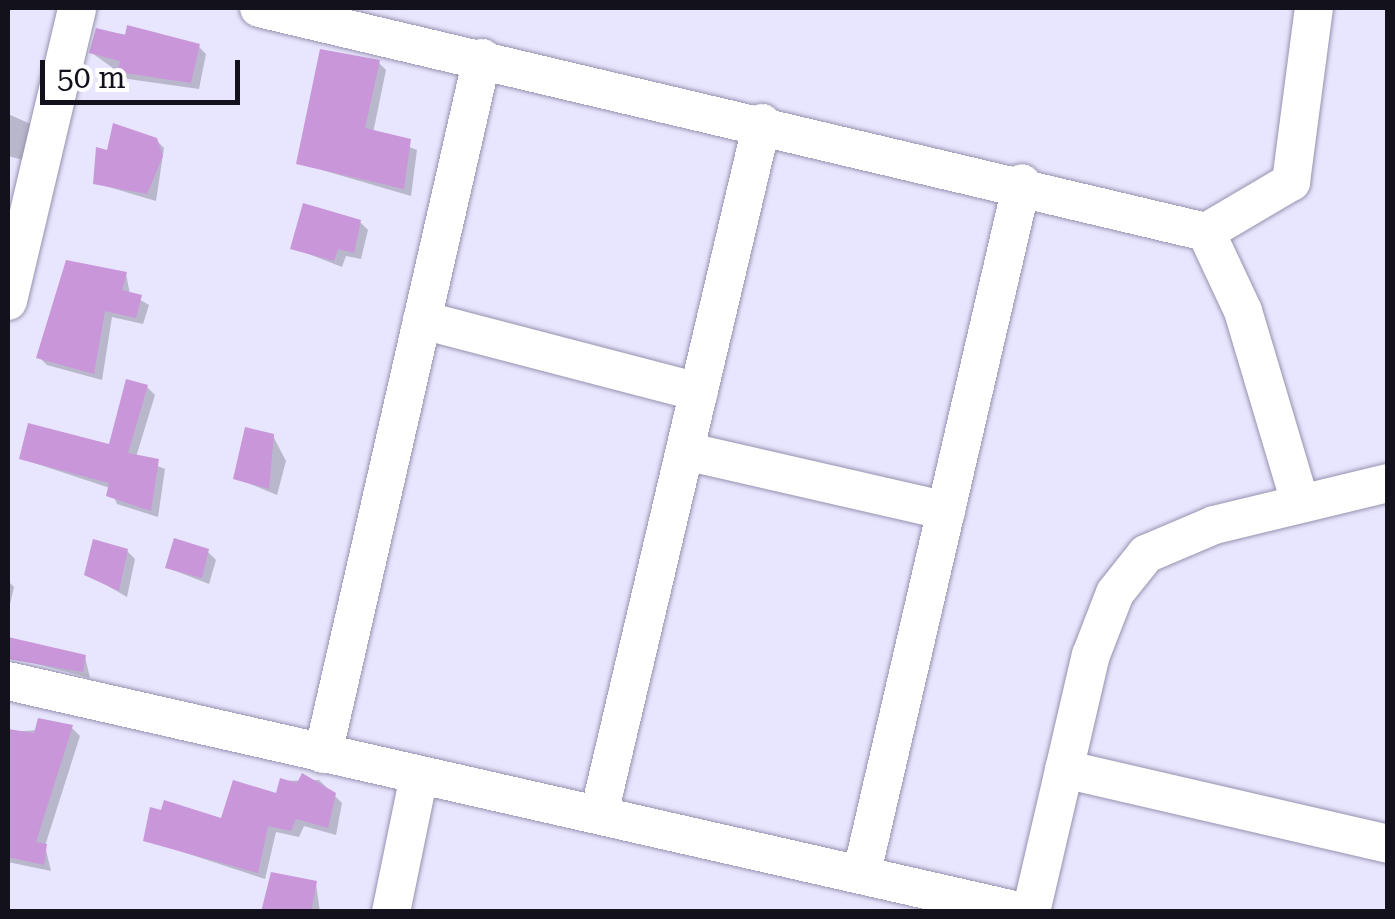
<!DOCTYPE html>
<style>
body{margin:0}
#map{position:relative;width:1395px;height:919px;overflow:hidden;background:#e8e5fe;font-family:"Roboto Serif",serif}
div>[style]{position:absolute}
.shadow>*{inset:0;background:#0003}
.building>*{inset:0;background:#c996d9}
.roads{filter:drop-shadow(0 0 2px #9592ae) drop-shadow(0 0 2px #9592ae)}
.minor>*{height:38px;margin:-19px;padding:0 19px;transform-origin:19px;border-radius:19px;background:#fff}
span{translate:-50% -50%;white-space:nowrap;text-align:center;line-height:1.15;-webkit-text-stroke:9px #fff;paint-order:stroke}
.frame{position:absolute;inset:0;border:10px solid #13111c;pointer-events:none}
.scale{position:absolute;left:40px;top:60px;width:200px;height:45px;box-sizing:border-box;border:5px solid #13111c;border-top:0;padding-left:12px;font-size:30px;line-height:35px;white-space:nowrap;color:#13111c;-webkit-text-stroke:8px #fff;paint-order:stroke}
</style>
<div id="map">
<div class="shadow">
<i style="clip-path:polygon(97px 30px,198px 46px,206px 54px,199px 89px,128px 79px,92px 53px)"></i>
<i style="clip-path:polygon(378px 62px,386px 70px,373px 133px,417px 150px,411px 196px,298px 163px)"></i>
<i style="clip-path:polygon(8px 114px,35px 126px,27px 161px,8px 156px)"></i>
<i style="clip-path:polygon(156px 140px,164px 148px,156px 201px,95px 183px,109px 153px)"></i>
<i style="clip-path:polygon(360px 222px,368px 230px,361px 259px,346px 256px,342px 267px,293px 248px)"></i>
<i style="clip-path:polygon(126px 274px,130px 294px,149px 305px,143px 324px,112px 317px,102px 380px,47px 365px,39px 357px)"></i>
<i style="clip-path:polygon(147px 387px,155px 395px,136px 457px,165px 469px,158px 517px,117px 504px,110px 488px,22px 459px,111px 447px)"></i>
<i style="clip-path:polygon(273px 436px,286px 461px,277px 495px,236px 478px)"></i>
<i style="clip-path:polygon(127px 551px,135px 559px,127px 597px,87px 574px)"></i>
<i style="clip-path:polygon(208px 552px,216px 560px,209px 584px,168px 568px)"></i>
<i style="clip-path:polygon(8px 581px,14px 587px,8px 613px)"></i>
<i style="clip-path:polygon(85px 657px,90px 678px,18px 659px)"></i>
<i style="clip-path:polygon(72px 728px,80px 736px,45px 846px,51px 871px,8px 862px,8px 732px)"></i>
<i style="clip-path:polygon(319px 780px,342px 803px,336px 835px,304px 826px,299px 837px,276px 832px,265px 879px,146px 840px,222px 821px,278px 796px,281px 781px)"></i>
<i style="clip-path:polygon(316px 884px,320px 912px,266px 912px)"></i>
</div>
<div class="building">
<i style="clip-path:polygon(127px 25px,200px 44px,191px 83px,118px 72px,120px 61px,89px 53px,96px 28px,125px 35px)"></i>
<i style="clip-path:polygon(320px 49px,380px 60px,365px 128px,411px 139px,404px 189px,296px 164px)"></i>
<i style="clip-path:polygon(113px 123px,157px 138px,163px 156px,147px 194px,93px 184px,96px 147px,107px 150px)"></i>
<i style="clip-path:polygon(303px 203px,361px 220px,354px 253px,338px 249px,334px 261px,290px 249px)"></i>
<i style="clip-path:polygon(66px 260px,127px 272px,122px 290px,142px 295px,136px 318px,105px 311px,94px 374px,36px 358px)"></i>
<i style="clip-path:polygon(126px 379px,148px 385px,128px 453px,159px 459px,151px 511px,106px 496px,109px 483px,19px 459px,28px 423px,109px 444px)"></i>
<i style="clip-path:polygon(245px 427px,274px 434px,269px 489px,233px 479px)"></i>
<i style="clip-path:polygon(174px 538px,209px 549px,202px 578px,165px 568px)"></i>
<i style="clip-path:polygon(93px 539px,128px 549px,119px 591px,84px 575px)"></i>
<i style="clip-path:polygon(8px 637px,86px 655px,83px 672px,8px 659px)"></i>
<i style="clip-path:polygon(38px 718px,73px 725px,36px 842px,47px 844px,44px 865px,8px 857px,8px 729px,34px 733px)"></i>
<i style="clip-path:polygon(302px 773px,336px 793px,328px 828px,296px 819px,291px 831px,268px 826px,258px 873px,143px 841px,150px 807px,161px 810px,164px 800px,221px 818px,233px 780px,276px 793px,280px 778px,297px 783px)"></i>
<i style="clip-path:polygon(271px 872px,317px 881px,311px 912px,261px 912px)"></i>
</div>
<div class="roads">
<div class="minor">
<i style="left:259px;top:8px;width:973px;rotate:13.31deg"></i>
<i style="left:1206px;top:232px;width:87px;rotate:64.9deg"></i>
<i style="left:1243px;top:311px;width:199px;rotate:73.4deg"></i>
<i style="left:1206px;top:232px;width:99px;rotate:-30.5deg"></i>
<i style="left:1291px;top:182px;width:176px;rotate:-82.5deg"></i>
<i style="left:8px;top:301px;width:301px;rotate:-76.7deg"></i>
<i style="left:422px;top:320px;width:286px;rotate:14.6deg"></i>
<i style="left:685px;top:451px;width:268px;rotate:12.9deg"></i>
<i style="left:8px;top:681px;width:1041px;rotate:12.82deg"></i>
<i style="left:323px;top:754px;width:714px;rotate:-77.13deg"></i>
<i style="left:1064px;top:769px;width:333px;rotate:13deg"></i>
<i style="left:599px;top:814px;width:710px;rotate:-76.73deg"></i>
<i style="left:862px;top:872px;width:707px;rotate:-76.93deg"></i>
<i style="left:391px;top:912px;width:139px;rotate:-78.4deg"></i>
<i style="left:1031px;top:912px;width:264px;rotate:-76.9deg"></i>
<i style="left:1091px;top:655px;width:66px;rotate:-68.8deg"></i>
<i style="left:1115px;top:593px;width:50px;rotate:-51.5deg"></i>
<i style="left:1146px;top:554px;width:74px;rotate:-23.1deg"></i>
<i style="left:1214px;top:525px;width:179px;rotate:-13.6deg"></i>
</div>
</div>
<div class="frame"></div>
<div class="scale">50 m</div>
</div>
